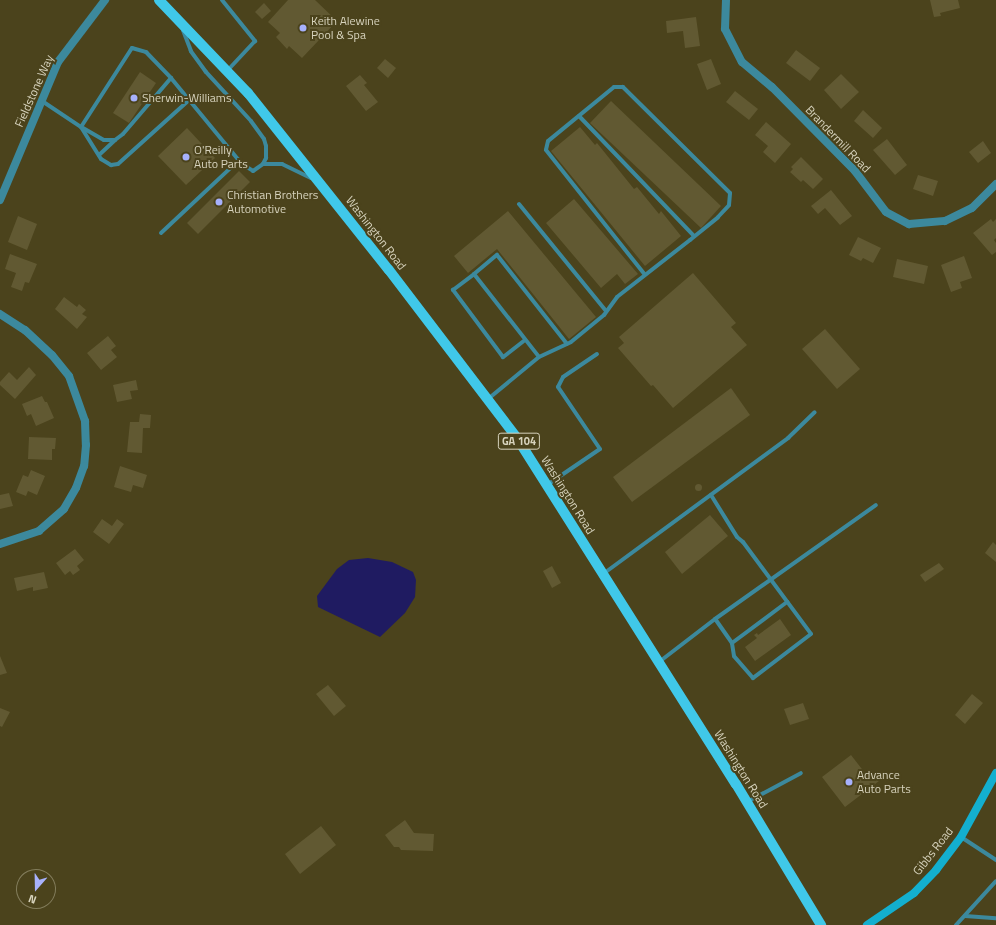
<!DOCTYPE html>
<style>
body{margin:0}
#map{position:relative;width:996px;height:925px;overflow:hidden;background:#4b431c;font-family:"Titillium Web",sans-serif}
div>[style]{position:absolute}
.water>*{inset:0;background:#1f1b61}
.building>*{inset:0;background:#615932}
.round{border-radius:50%}
.lane>*{height:4px;margin:-2px;padding:0 2px;transform-origin:2px;border-radius:2px;background:#3c899d}
.street>*{height:8px;margin:-4px;padding:0 4px;transform-origin:4px;border-radius:4px;background:#3c899d}
.secondary>*{height:8px;margin:-4px;padding:0 4px;transform-origin:4px;border-radius:4px;background:#13afcf}
.primary>*{height:10px;margin:-5px;padding:0 5px;transform-origin:5px;border-radius:5px;background:#40c8e9}
.dots>*{width:11px;height:11px;translate:-50% -50%;box-sizing:border-box;border:2px solid #4b431c;border-radius:50%}
span{translate:-50% -50%;white-space:nowrap;text-align:center;line-height:1.15;-webkit-text-stroke:4px #4b431c;paint-order:stroke}
.shield-label span{padding:1px 3px;background:#4b431c;border:1px solid;border-radius:3px;-webkit-text-stroke-width:0}
.shield-label{font-size:11px;color:#d7d3bd;font-weight:700}
.poi-label{font-size:12px;color:#d7d3bd}
.left{translate:0 -50%;text-align:left}
.street-label{font-size:12px;color:#d7d3bd}
.north{position:absolute;left:16px;top:869px;width:40px;height:40px;box-sizing:border-box;background:#4b431c;border:1px solid #837d5c;border-radius:50%;rotate:200deg;font-size:11px;font-weight:700;line-height:16px;text-align:center;color:#d7d3bd}
.north::after{content:'';display:block;margin:auto;width:14px;height:18px;background:#a7b1fc;clip-path:polygon(50% 0,100% 100%,50% 72%,0 100%)}
</style>
<div id="map">
<div class="water">
<i style="clip-path:polygon(368px 558px,392px 562px,413px 572px,416px 580px,415px 597px,405px 613px,380px 637px,318px 607px,317px 596px,337px 569px,349px 560px)"></i>
</div>
<div class="building">
<i style="clip-path:polygon(288px 0,315px 0,337px 21px,302px 58px,289px 46px,287px 49px,276px 37px,280px 33px,268px 22px)"></i>
<i style="clip-path:polygon(930px 0,958px 0,960px 8px,940px 13px,941px 16px,934px 17px)"></i>
<i style="clip-path:polygon(264px 3px,271px 11px,262px 19px,255px 12px)"></i>
<i style="clip-path:polygon(696px 17px,700px 46px,685px 48px,683px 31px,667px 33px,666px 21px)"></i>
<i style="clip-path:polygon(796px 50px,820px 68px,810px 81px,786px 63px)"></i>
<i style="clip-path:polygon(385px 59px,396px 68px,388px 78px,377px 68px)"></i>
<i style="clip-path:polygon(711px 59px,721px 84px,707px 90px,697px 64px)"></i>
<i style="clip-path:polygon(140px 72px,156px 83px,129px 123px,113px 113px)"></i>
<i style="clip-path:polygon(841px 74px,859px 92px,841px 109px,824px 90px)"></i>
<i style="clip-path:polygon(360px 75px,367px 83px,364px 85px,378px 102px,366px 111px,346px 86px)"></i>
<i style="clip-path:polygon(735px 91px,758px 109px,749px 120px,726px 102px)"></i>
<i style="clip-path:polygon(611px 101px,721px 206px,701px 228px,590px 123px)"></i>
<i style="clip-path:polygon(863px 110px,882px 128px,873px 138px,854px 121px)"></i>
<i style="clip-path:polygon(766px 122px,791px 144px,775px 163px,763px 152px,768px 146px,755px 135px)"></i>
<i style="clip-path:polygon(580px 127px,595px 145px,597px 143px,634px 189px,637px 187px,659px 214px,661px 211px,681px 236px,645px 266px,551px 151px)"></i>
<i style="clip-path:polygon(187px 128px,215px 158px,186px 185px,158px 156px)"></i>
<i style="clip-path:polygon(887px 139px,907px 165px,895px 175px,873px 150px)"></i>
<i style="clip-path:polygon(983px 141px,991px 153px,978px 163px,969px 152px)"></i>
<i style="clip-path:polygon(801px 157px,823px 179px,813px 189px,803px 180px,801px 182px,790px 172px,793px 169px,791px 167px)"></i>
<i style="clip-path:polygon(239px 171px,250px 182px,198px 234px,187px 223px)"></i>
<i style="clip-path:polygon(918px 175px,938px 181px,933px 196px,913px 189px)"></i>
<i style="clip-path:polygon(831px 190px,852px 216px,840px 225px,825px 208px,818px 214px,811px 206px)"></i>
<i style="clip-path:polygon(574px 199px,638px 274px,625px 284px,617px 274px,601px 288px,546px 223px)"></i>
<i style="clip-path:polygon(508px 211px,596px 317px,569px 339px,497px 249px,468px 273px,454px 256px)"></i>
<i style="clip-path:polygon(18px 216px,37px 224px,27px 250px,8px 242px)"></i>
<i style="clip-path:polygon(991px 219px,993px 222px,996px 219px,996px 238px,994px 240px,996px 243px,996px 252px,992px 255px,973px 233px)"></i>
<i style="clip-path:polygon(858px 237px,881px 248px,873px 263px,863px 258px,861px 261px,849px 255px)"></i>
<i style="clip-path:polygon(10px 254px,37px 264px,29px 283px,25px 282px,22px 291px,11px 287px,16px 273px,5px 269px)"></i>
<i style="clip-path:polygon(964px 256px,972px 278px,960px 282px,962px 288px,951px 292px,941px 265px)"></i>
<i style="clip-path:polygon(897px 259px,928px 266px,924px 284px,893px 277px)"></i>
<i style="clip-path:polygon(693px 273px,736px 323px,731px 327px,747px 345px,673px 408px,653px 385px,651px 386px,618px 348px,624px 343px,619px 337px)"></i>
<i style="clip-path:polygon(64px 297px,77px 307px,79px 304px,86px 310px,82px 314px,87px 317px,77px 329px,55px 309px)"></i>
<i style="clip-path:polygon(825px 329px,860px 369px,837px 389px,802px 349px)"></i>
<i style="clip-path:polygon(108px 336px,116px 346px,111px 350px,117px 357px,101px 370px,87px 353px)"></i>
<i style="clip-path:polygon(29px 367px,36px 375px,15px 399px,0 385px,0 382px,9px 372px,17px 380px)"></i>
<i style="clip-path:polygon(136px 380px,138px 390px,130px 391px,132px 399px,117px 402px,113px 385px)"></i>
<i style="clip-path:polygon(731px 388px,750px 415px,632px 502px,613px 477px)"></i>
<i style="clip-path:polygon(42px 396px,45px 402px,47px 402px,54px 418px,36px 426px,31px 414px,27px 416px,22px 404px)"></i>
<i style="clip-path:polygon(140px 414px,151px 415px,150px 428px,143px 428px,142px 453px,127px 452px,130px 422px,139px 422px)"></i>
<i style="clip-path:polygon(29px 437px,56px 438px,55px 449px,52px 449px,52px 460px,28px 459px)"></i>
<i style="clip-path:polygon(120px 466px,147px 475px,143px 488px,133px 485px,131px 492px,114px 487px)"></i>
<i style="clip-path:polygon(31px 470px,45px 476px,37px 495px,28px 491px,26px 496px,16px 492px,23px 475px,28px 477px)"></i>
<i class="round" style="left:694.5px;top:483.5px;width:7px;height:7px"></i>
<i style="clip-path:polygon(9px 493px,13px 506px,0 509px,0 495px)"></i>
<i style="clip-path:polygon(710px 515px,728px 536px,682px 574px,665px 552px)"></i>
<i style="clip-path:polygon(102px 519px,112px 526px,117px 519px,124px 524px,109px 544px,93px 532px)"></i>
<i style="clip-path:polygon(993px 542px,996px 545px,996px 562px,985px 553px)"></i>
<i style="clip-path:polygon(75px 549px,84px 560px,77px 566px,80px 570px,73px 575px,70px 571px,65px 575px,56px 563px)"></i>
<i style="clip-path:polygon(939px 563px,944px 569px,925px 582px,920px 575px)"></i>
<i style="clip-path:polygon(552px 566px,561px 583px,552px 588px,543px 571px)"></i>
<i style="clip-path:polygon(44px 572px,48px 588px,33px 591px,33px 587px,17px 591px,14px 578px)"></i>
<i style="clip-path:polygon(780px 619px,791px 635px,755px 661px,745px 647px,757px 638px,754px 635px,757px 633px,758px 635px)"></i>
<i style="clip-path:polygon(0 656px,7px 673px,0 675px)"></i>
<i style="clip-path:polygon(328px 685px,346px 706px,334px 716px,316px 694px)"></i>
<i style="clip-path:polygon(972px 694px,983px 703px,965px 724px,955px 715px)"></i>
<i style="clip-path:polygon(803px 703px,809px 719px,790px 725px,784px 709px)"></i>
<i style="clip-path:polygon(0 708px,10px 712px,2px 727px,0 726px)"></i>
<i style="clip-path:polygon(851px 755px,865px 773px,870px 769px,879px 781px,845px 807px,822px 777px)"></i>
<i style="clip-path:polygon(405px 820px,414px 833px,434px 834px,433px 851px,401px 850px,399px 847px,394px 847px,385px 835px)"></i>
<i style="clip-path:polygon(321px 826px,336px 845px,300px 874px,285px 854px)"></i>
</div>
<div class="lane">
<i style="left:222px;top:0;width:53px;rotate:51.2deg"></i>
<i style="left:255px;top:41px;width:40px;rotate:133deg"></i>
<i style="left:42px;top:101px;width:47px;rotate:33.7deg"></i>
<i style="left:81px;top:127px;width:94px;rotate:-57.2deg"></i>
<i style="left:132px;top:48px;width:15px;rotate:16deg"></i>
<i style="left:146px;top:52px;width:36px;rotate:46deg"></i>
<i style="left:171px;top:78px;width:112px;rotate:50.5deg"></i>
<i style="left:242px;top:164px;width:13px;rotate:32deg"></i>
<i style="left:253px;top:171px;width:12px;rotate:-35deg"></i>
<i style="left:263px;top:164px;width:7px;rotate:-63deg"></i>
<i style="left:266px;top:158px;width:12px;rotate:-90deg"></i>
<i style="left:266px;top:146px;width:7px;rotate:-106deg"></i>
<i style="left:264px;top:139px;width:22px;rotate:-126deg"></i>
<i style="left:251px;top:121px;width:67px;rotate:-132.6deg"></i>
<i style="left:206px;top:72px;width:26px;rotate:-126deg"></i>
<i style="left:191px;top:51px;width:22px;rotate:-111deg"></i>
<i style="left:579px;top:116px;width:166px;rotate:46.2deg"></i>
<i style="left:81px;top:127px;width:38px;rotate:58deg"></i>
<i style="left:101px;top:159px;width:12px;rotate:31deg"></i>
<i style="left:111px;top:165px;width:7px;rotate:-8deg"></i>
<i style="left:118px;top:164px;width:96px;rotate:-42deg"></i>
<i style="left:83px;top:128px;width:24px;rotate:30deg"></i>
<i style="left:104px;top:140px;width:11px"></i>
<i style="left:115px;top:140px;width:10px;rotate:-37deg"></i>
<i style="left:123px;top:134px;width:74px;rotate:-49.4deg"></i>
<i style="left:99px;top:155px;width:22px;rotate:-43deg"></i>
<i style="left:263px;top:164px;width:19px"></i>
<i style="left:282px;top:164px;width:32px;rotate:26deg"></i>
<i style="left:519px;top:204px;width:138px;rotate:50.9deg"></i>
<i style="left:161px;top:233px;width:107px;rotate:-43.1deg"></i>
<i style="left:474px;top:274px;width:30px;rotate:-40deg"></i>
<i style="left:497px;top:255px;width:113px;rotate:51.8deg"></i>
<i style="left:525px;top:340px;width:28px;rotate:142deg"></i>
<i style="left:503px;top:357px;width:84px;rotate:-126.7deg"></i>
<i style="left:453px;top:290px;width:26px;rotate:-37deg"></i>
<i style="left:474px;top:274px;width:105px;rotate:51.9deg"></i>
<i style="left:488px;top:399px;width:66px;rotate:-39.5deg"></i>
<i style="left:539px;top:357px;width:35px;rotate:-25deg"></i>
<i style="left:571px;top:342px;width:43px;rotate:-39.3deg"></i>
<i style="left:604px;top:315px;width:22px;rotate:-54deg"></i>
<i style="left:617px;top:297px;width:93px;rotate:-38deg"></i>
<i style="left:690px;top:240px;width:36px;rotate:-39deg"></i>
<i style="left:718px;top:217px;width:16px;rotate:-47deg"></i>
<i style="left:729px;top:205px;width:12px;rotate:-85deg"></i>
<i style="left:730px;top:193px;width:151px;rotate:-135.3deg"></i>
<i style="left:623px;top:87px;width:9px;rotate:180deg"></i>
<i style="left:614px;top:87px;width:85px;rotate:140.7deg"></i>
<i style="left:548px;top:141px;width:9px;rotate:103deg"></i>
<i style="left:546px;top:150px;width:159px;rotate:51.6deg"></i>
<i style="left:547px;top:485px;width:64px;rotate:-34.2deg"></i>
<i style="left:600px;top:449px;width:75px;rotate:-124.1deg"></i>
<i style="left:558px;top:387px;width:11px;rotate:-63deg"></i>
<i style="left:563px;top:377px;width:41px;rotate:-34.1deg"></i>
<i style="left:711px;top:495px;width:49px;rotate:58.2deg"></i>
<i style="left:737px;top:537px;width:8px;rotate:40deg"></i>
<i style="left:743px;top:542px;width:114px;rotate:53.5deg"></i>
<i style="left:811px;top:634px;width:73px;rotate:142.8deg"></i>
<i style="left:753px;top:678px;width:29px;rotate:-131deg"></i>
<i style="left:734px;top:656px;width:13px;rotate:-99deg"></i>
<i style="left:732px;top:643px;width:29px;rotate:-125deg"></i>
<i style="left:603px;top:574px;width:230px;rotate:-36.3deg"></i>
<i style="left:788px;top:438px;width:37px;rotate:-44deg"></i>
<i style="left:732px;top:643px;width:69px;rotate:-36.7deg"></i>
<i style="left:659px;top:662px;width:71px;rotate:-37.5deg"></i>
<i style="left:715px;top:619px;width:197px;rotate:-35.3deg"></i>
<i style="left:747px;top:802px;width:61px;rotate:-28.2deg"></i>
<i style="left:961px;top:837px;width:42px;rotate:33.3deg"></i>
<i style="left:965px;top:916px;width:31px;rotate:4deg"></i>
<i style="left:956px;top:925px;width:59px;rotate:-47.7deg"></i>
</div>
<div class="street">
<i style="left:726px;top:0;width:29px;rotate:92deg"></i>
<i style="left:725px;top:29px;width:37px;rotate:63deg"></i>
<i style="left:742px;top:62px;width:39px;rotate:40deg"></i>
<i style="left:772px;top:87px;width:118px;rotate:45.3deg"></i>
<i style="left:855px;top:171px;width:51px;rotate:52.9deg"></i>
<i style="left:886px;top:212px;width:26px;rotate:28deg"></i>
<i style="left:909px;top:224px;width:36px;rotate:-5deg"></i>
<i style="left:945px;top:221px;width:30px;rotate:-26deg"></i>
<i style="left:972px;top:208px;width:34px;rotate:-45deg"></i>
<i style="left:0;top:200px;width:150px;rotate:-67.2deg"></i>
<i style="left:58px;top:62px;width:78px;rotate:-52.8deg"></i>
<i style="left:0;top:314px;width:30px;rotate:33deg"></i>
<i style="left:25px;top:330px;width:37px;rotate:43deg"></i>
<i style="left:52px;top:355px;width:27px;rotate:51deg"></i>
<i style="left:69px;top:376px;width:48px;rotate:70.4deg"></i>
<i style="left:85px;top:421px;width:24px;rotate:88deg"></i>
<i style="left:86px;top:445px;width:21px;rotate:95deg"></i>
<i style="left:84px;top:466px;width:23px;rotate:110deg"></i>
<i style="left:76px;top:488px;width:24px;rotate:120deg"></i>
<i style="left:64px;top:509px;width:33px;rotate:139deg"></i>
<i style="left:39px;top:531px;width:41px;rotate:161.6deg"></i>
</div>
<div class="secondary">
<i style="left:867px;top:925px;width:57px;rotate:-34.2deg"></i>
<i style="left:914px;top:893px;width:32px;rotate:-46deg"></i>
<i style="left:936px;top:870px;width:41px;rotate:-52.9deg"></i>
<i style="left:961px;top:837px;width:73px;rotate:-61.3deg"></i>
</div>
<div class="primary">
<i style="left:159px;top:0;width:129px;rotate:46.3deg"></i>
<i style="left:248px;top:93px;width:226px;rotate:51.5deg"></i>
<i style="left:389px;top:270px;width:211px;rotate:52.7deg"></i>
<i style="left:517px;top:438px;width:409px;rotate:57.7deg"></i>
<i style="left:736px;top:784px;width:165px;rotate:58.9deg"></i>
</div>
<div class="dots">
<i style="left:303px;top:28px;background:#a7b1fc"></i>
<i style="left:134px;top:98px;background:#a7b1fc"></i>
<i style="left:186px;top:157px;background:#a7b1fc"></i>
<i style="left:219px;top:202px;background:#a7b1fc"></i>
<i style="left:849px;top:782px;background:#a7b1fc"></i>
</div>
<div class="shield-label">
<span style="left:519px;top:441px">GA 104</span>
</div>
<div class="poi-label">
<span class="left" style="left:311px;top:28px">Keith Alewine<br>Pool &amp; Spa</span>
<span class="left" style="left:142px;top:98px">Sherwin-Williams</span>
<span class="left" style="left:194px;top:157px">O'Reilly<br>Auto Parts</span>
<span class="left" style="left:227px;top:202px">Christian Brothers<br>Automotive</span>
<span class="left" style="left:857px;top:782px">Advance<br>Auto Parts</span>
</div>
<div class="street-label">
<span style="left:34px;top:91px;rotate:-66deg">Fieldstone Way</span>
<span style="left:838px;top:139px;rotate:46deg">Brandermill Road</span>
<span style="left:376px;top:233px;rotate:52deg">Washington Road</span>
<span style="left:568px;top:495px;rotate:58deg">Washington Road</span>
<span style="left:741px;top:769px;rotate:58deg">Washington Road</span>
<span style="left:933px;top:851px;rotate:-52deg">Gibbs Road</span>
</div>
<div class="north">N</div>
</div>
